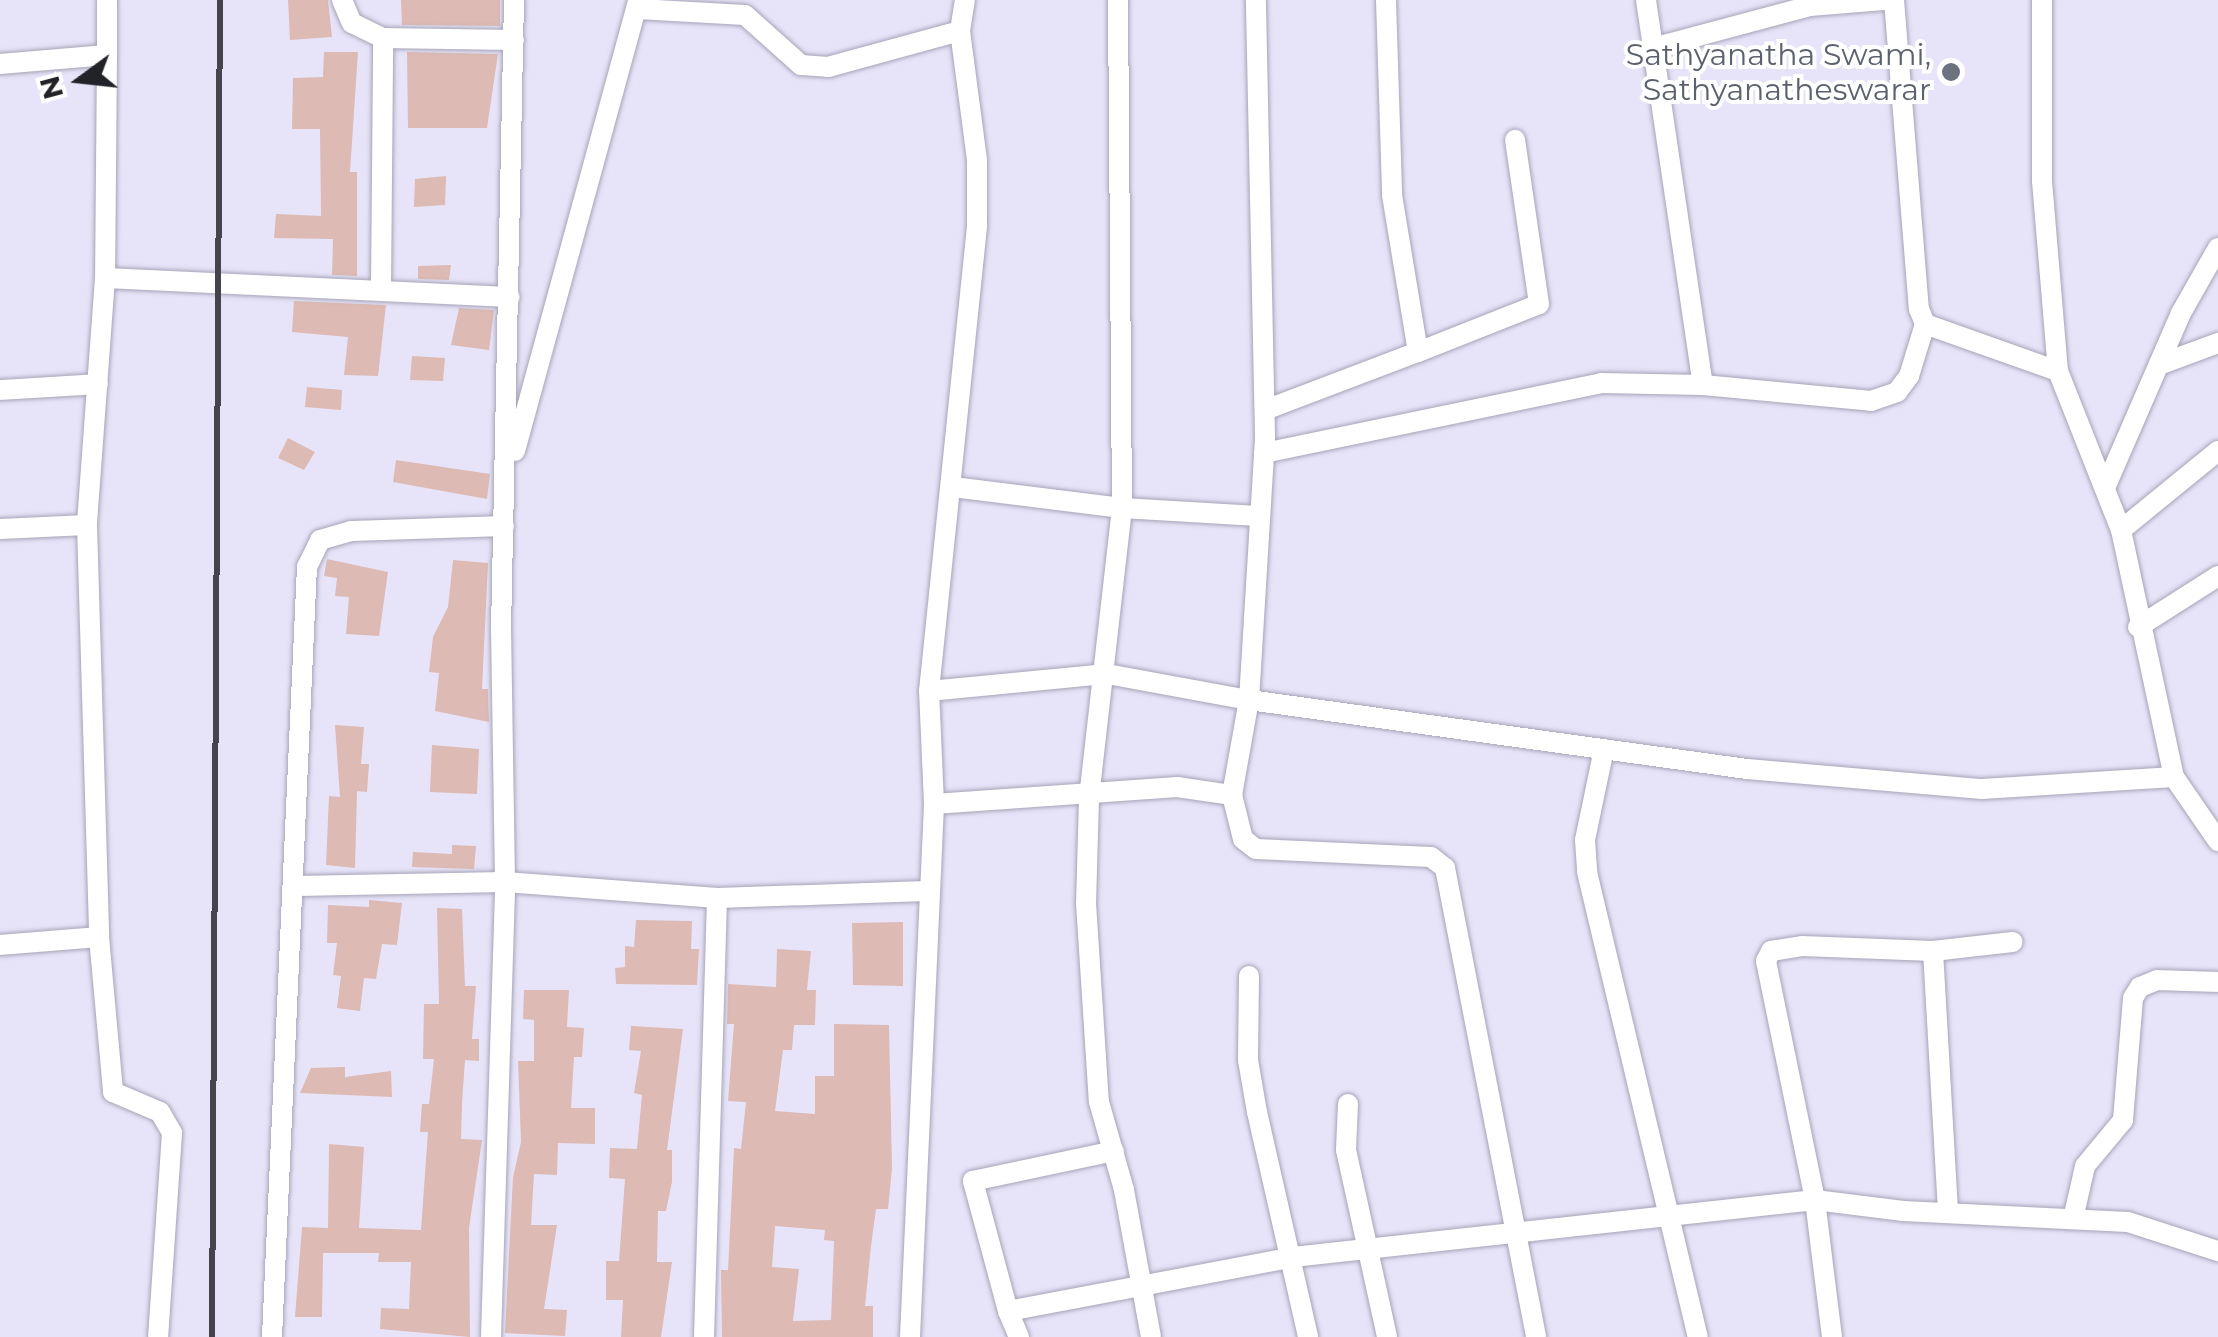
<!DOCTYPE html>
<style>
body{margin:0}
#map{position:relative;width:2218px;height:1337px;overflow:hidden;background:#e7e4f9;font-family:Montserrat,sans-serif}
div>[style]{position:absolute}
.building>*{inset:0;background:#ddbab3}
.roads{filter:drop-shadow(0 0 2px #a6a4b7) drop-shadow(0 0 2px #a6a4b7)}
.street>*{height:20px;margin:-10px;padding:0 10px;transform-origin:10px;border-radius:10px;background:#fff}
.rail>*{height:6px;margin:-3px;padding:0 3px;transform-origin:3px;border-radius:3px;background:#45444e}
.dots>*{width:28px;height:28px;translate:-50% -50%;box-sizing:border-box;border:5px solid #fff;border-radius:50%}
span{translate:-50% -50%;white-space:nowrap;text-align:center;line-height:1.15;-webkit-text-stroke:8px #fff;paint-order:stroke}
.worship-label{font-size:30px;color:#5b616d}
.right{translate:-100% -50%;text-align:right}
.north{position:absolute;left:30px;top:30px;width:100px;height:100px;-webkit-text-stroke:8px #fff;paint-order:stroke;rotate:255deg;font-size:28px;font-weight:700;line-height:40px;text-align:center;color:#222229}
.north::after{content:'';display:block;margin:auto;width:35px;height:45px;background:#222229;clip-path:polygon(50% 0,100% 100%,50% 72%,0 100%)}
</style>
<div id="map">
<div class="building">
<i style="clip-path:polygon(288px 0,328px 0,332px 37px,290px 40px)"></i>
<i style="clip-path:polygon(401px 0,500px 0,500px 26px,402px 25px)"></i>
<i style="clip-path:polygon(324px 52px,358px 52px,350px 172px,357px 172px,357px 276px,332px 275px,333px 239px,274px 238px,276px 214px,321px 216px,320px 129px,292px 129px,293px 78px,323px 77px)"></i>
<i style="clip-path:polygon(407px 52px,498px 54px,487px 128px,408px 128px)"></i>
<i style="clip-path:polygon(446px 176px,445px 205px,414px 207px,415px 179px)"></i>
<i style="clip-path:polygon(451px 265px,449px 280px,418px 279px,418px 266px)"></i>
<i style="clip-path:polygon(294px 301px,386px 305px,378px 376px,344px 375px,348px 337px,292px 332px)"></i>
<i style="clip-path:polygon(459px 308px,494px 310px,489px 350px,451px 345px)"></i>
<i style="clip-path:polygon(412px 356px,445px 358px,443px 381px,410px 380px)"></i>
<i style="clip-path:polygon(307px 387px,342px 390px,341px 410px,305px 407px)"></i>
<i style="clip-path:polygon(288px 438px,315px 452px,304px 470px,278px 458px)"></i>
<i style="clip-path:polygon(396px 460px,490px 474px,487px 499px,393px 482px)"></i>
<i style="clip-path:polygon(327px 559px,388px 572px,379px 636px,346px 634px,349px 597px,335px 596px,337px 578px,324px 576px)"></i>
<i style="clip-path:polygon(453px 560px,488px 563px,482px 689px,488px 689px,489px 722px,435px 711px,439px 673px,429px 672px,433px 637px,448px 607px)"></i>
<i style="clip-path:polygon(335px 725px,364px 727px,361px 764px,369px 764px,367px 792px,357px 791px,355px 868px,326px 865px,329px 796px,340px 797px)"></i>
<i style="clip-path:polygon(432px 745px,479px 749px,477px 794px,430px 792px)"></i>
<i style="clip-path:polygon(452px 845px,476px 846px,474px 869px,412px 867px,413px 852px,452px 854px)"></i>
<i style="clip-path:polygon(369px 900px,402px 903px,397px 945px,382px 944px,376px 979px,364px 978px,360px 1011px,337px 1008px,341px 976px,333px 975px,337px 943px,327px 943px,328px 905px,369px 907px)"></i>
<i style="clip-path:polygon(437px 908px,462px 909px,465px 986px,476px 986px,472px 1039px,479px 1039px,479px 1061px,465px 1060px,462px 1103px,461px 1139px,482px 1140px,469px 1228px,470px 1337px,380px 1329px,381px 1308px,409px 1309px,411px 1262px,378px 1262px,379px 1253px,323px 1253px,322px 1317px,295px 1317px,302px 1227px,328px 1228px,329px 1144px,364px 1147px,359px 1228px,421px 1230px,428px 1132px,420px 1132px,422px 1104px,429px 1104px,434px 1059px,423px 1059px,424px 1004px,439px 1004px)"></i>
<i style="clip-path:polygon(636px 920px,692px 921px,691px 949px,699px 949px,697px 985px,616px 984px,615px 968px,625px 967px,625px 946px,634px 947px)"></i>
<i style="clip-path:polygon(903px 922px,903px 986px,853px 985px,852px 923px)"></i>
<i style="clip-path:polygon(evenodd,777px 949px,811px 951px,807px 990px,816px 990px,815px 1025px,794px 1025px,792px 1050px,783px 1050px,775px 1111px,815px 1114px,815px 1076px,834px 1076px,834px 1024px,889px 1025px,892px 1168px,888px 1209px,876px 1209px,871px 1246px,865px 1306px,873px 1306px,873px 1337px,722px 1337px,721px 1270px,728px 1270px,734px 1148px,741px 1149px,746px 1102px,728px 1101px,734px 1024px,727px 1024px,728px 984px,776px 987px,777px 949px,775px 1226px,825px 1230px,824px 1240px,834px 1241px,831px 1320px,793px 1321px,799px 1269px,772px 1267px,775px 1226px)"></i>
<i style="clip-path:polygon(524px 990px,569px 990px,567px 1027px,584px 1028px,582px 1057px,574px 1057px,571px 1108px,595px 1108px,595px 1144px,558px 1143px,557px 1175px,534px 1174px,531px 1225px,557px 1225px,544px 1309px,567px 1310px,565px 1336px,505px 1333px,513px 1177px,521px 1142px,518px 1061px,534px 1061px,534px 1020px,523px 1019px)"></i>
<i style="clip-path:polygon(631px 1026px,683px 1029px,667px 1150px,672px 1150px,672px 1182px,666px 1211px,658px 1211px,657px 1262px,672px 1262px,661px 1337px,621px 1337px,623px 1300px,606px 1300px,606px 1261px,619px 1261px,625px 1179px,609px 1178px,610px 1148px,637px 1149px,642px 1095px,634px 1093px,641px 1051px,629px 1050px)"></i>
<i style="clip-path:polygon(345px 1067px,345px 1077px,391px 1071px,392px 1097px,300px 1093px,311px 1068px)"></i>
</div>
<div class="roads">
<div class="street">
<i style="left:342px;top:0;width:25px;rotate:67deg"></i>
<i style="left:352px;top:23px;width:34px;rotate:26deg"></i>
<i style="left:383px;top:38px;width:131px;rotate:0.9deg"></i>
<i style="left:1118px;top:0;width:508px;rotate:89.55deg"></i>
<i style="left:1122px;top:508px;width:292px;rotate:96.5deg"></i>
<i style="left:1089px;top:798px;width:105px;rotate:91.6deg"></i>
<i style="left:1086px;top:903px;width:199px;rotate:86.3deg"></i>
<i style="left:1099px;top:1102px;width:91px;rotate:74.1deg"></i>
<i style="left:1124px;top:1190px;width:149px;rotate:79.6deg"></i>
<i style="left:1386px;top:0;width:195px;rotate:88.2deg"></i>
<i style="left:1392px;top:195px;width:159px;rotate:80.6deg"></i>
<i style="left:1418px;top:352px;width:130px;rotate:-21.6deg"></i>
<i style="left:1539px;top:304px;width:166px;rotate:-98.3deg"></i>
<i style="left:1646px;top:0;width:389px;rotate:81.6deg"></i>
<i style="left:1703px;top:385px;width:169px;rotate:5.4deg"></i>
<i style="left:1871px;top:401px;width:28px;rotate:-19deg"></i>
<i style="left:1897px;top:392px;width:20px;rotate:-53deg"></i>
<i style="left:1909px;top:376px;width:54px;rotate:-72.9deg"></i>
<i style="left:1894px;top:0;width:310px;rotate:85.4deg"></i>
<i style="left:1919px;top:309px;width:16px;rotate:68deg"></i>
<i style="left:1925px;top:324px;width:141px;rotate:19.5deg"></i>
<i style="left:2058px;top:371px;width:171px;rotate:68.4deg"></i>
<i style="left:2121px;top:530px;width:253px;rotate:77.9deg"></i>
<i style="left:2174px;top:777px;width:78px;rotate:55.5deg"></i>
<i style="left:2042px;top:0;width:181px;rotate:90deg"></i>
<i style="left:2042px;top:181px;width:191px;rotate:85.2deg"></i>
<i style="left:638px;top:9px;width:107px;rotate:3.2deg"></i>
<i style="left:745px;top:15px;width:75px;rotate:41.8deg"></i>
<i style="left:801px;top:65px;width:27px;rotate:4deg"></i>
<i style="left:828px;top:67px;width:137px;rotate:-15.3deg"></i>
<i style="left:1653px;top:48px;width:163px;rotate:-15deg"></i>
<i style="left:1810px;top:6px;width:74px;rotate:-4.6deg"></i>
<i style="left:107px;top:55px;width:55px;rotate:-90deg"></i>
<i style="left:0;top:64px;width:107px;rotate:-4.8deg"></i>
<i style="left:107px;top:55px;width:223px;rotate:90.5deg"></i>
<i style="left:105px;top:278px;width:248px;rotate:94.2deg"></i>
<i style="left:87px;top:525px;width:412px;rotate:88.3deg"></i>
<i style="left:105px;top:278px;width:405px;rotate:2.7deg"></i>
<i style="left:381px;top:289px;width:251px;rotate:-89.5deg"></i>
<i style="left:2164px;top:363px;width:58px;rotate:-20.3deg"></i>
<i style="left:0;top:390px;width:98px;rotate:-3.5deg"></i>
<i style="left:1265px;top:410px;width:164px;rotate:-20.8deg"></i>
<i style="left:515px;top:451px;width:467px;rotate:-74.7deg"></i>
<i style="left:1264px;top:453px;width:344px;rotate:-11.7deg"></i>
<i style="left:1601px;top:383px;width:102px;rotate:1.1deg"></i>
<i style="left:953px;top:487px;width:170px;rotate:7.1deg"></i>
<i style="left:1122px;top:508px;width:136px;rotate:3.4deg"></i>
<i style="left:2105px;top:488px;width:191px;rotate:-66.5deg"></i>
<i style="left:2181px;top:313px;width:75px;rotate:-60.4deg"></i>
<i style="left:0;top:529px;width:87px;rotate:-2.6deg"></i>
<i style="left:2121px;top:530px;width:125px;rotate:-39.2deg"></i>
<i style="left:2138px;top:627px;width:95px;rotate:-32.5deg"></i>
<i style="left:929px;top:691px;width:179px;rotate:-5.5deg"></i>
<i style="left:1107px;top:674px;width:144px;rotate:10.4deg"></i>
<i style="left:1249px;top:700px;width:503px;rotate:7.89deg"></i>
<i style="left:1747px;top:769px;width:236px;rotate:4.9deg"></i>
<i style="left:1982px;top:789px;width:192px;rotate:-3.6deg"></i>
<i style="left:1604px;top:749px;width:93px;rotate:101.8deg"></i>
<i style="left:1585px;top:840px;width:32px;rotate:86deg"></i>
<i style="left:1587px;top:872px;width:478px;rotate:76.6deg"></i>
<i style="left:1232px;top:795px;width:97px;rotate:-79.9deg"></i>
<i style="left:1249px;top:700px;width:264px;rotate:-86.5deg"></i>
<i style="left:1265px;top:436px;width:436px;rotate:-91.2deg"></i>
<i style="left:934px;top:804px;width:244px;rotate:-4deg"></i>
<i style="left:1177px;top:787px;width:56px;rotate:8.3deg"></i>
<i style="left:1232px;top:795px;width:45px;rotate:76deg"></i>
<i style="left:1243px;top:839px;width:16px;rotate:38deg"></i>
<i style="left:1256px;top:849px;width:175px;rotate:2.6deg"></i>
<i style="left:1431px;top:857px;width:18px;rotate:38deg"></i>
<i style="left:1445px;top:868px;width:478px;rotate:79deg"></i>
<i style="left:296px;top:886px;width:209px;rotate:-1.1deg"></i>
<i style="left:505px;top:882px;width:213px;rotate:4.3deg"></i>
<i style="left:717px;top:898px;width:209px;rotate:-1.9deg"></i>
<i style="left:0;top:945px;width:99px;rotate:-4.6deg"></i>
<i style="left:99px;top:937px;width:156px;rotate:84.8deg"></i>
<i style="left:113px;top:1092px;width:51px;rotate:23.1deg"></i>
<i style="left:160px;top:1112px;width:24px;rotate:60deg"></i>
<i style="left:172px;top:1133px;width:204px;rotate:93.9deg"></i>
<i style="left:1933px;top:951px;width:259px;rotate:86.7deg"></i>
<i style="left:1249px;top:976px;width:84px;rotate:90.7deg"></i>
<i style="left:1248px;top:1060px;width:53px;rotate:80.2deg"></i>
<i style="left:1257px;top:1112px;width:231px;rotate:77.2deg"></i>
<i style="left:1348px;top:1104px;width:46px;rotate:92.5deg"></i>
<i style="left:1346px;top:1150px;width:191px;rotate:77.6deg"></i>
<i style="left:2073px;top:1219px;width:54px;rotate:-77.2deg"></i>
<i style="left:2085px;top:1166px;width:60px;rotate:-50.4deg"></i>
<i style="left:2123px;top:1120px;width:122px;rotate:-85.3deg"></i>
<i style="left:2133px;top:998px;width:13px;rotate:-58deg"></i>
<i style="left:2140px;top:987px;width:18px;rotate:-22deg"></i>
<i style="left:2157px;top:980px;width:61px;rotate:1.9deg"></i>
<i style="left:1008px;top:1311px;width:135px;rotate:-105.1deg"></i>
<i style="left:973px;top:1181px;width:144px;rotate:-12deg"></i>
<i style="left:272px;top:1337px;width:771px;rotate:-87.4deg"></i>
<i style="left:307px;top:567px;width:30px;rotate:-64deg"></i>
<i style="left:320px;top:540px;width:33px;rotate:-16deg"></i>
<i style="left:352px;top:531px;width:152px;rotate:-1.9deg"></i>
<i style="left:491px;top:1337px;width:455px;rotate:-88.2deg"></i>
<i style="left:505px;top:882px;width:251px;rotate:-90.9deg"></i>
<i style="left:501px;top:631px;width:631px;rotate:-88.82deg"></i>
<i style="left:704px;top:1337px;width:439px;rotate:-88.3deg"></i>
<i style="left:910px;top:1337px;width:534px;rotate:-87.42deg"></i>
<i style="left:934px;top:804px;width:113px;rotate:-92.5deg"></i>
<i style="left:929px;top:691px;width:469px;rotate:-84.1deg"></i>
<i style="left:977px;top:224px;width:64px;rotate:-90deg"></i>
<i style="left:977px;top:160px;width:130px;rotate:-97.5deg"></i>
<i style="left:960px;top:31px;width:31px;rotate:-81deg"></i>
<i style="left:1019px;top:1337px;width:28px;rotate:-113deg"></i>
<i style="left:1008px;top:1311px;width:290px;rotate:-10.7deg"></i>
<i style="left:1293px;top:1257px;width:525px;rotate:-6.23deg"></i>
<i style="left:1815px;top:1200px;width:89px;rotate:7.1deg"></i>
<i style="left:1903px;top:1211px;width:225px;rotate:2.8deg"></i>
<i style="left:2128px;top:1222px;width:95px;rotate:17.9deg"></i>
<i style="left:1832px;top:1337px;width:138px;rotate:-97.1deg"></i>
<i style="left:1815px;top:1200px;width:244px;rotate:-101.6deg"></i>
<i style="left:1766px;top:961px;width:11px;rotate:-63deg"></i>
<i style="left:1771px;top:951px;width:31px;rotate:-9deg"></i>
<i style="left:1802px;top:946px;width:131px;rotate:2.2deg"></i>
<i style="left:1933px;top:951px;width:80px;rotate:-6.5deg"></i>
</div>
</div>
<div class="rail">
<i style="left:212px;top:1337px;width:1337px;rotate:-89.66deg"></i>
</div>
<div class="dots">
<i style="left:1951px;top:72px;background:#6b7280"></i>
</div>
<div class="worship-label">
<span class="right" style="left:1931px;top:72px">Sathyanatha Swami,<br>Sathyanatheswarar</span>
</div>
<div class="north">N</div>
</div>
